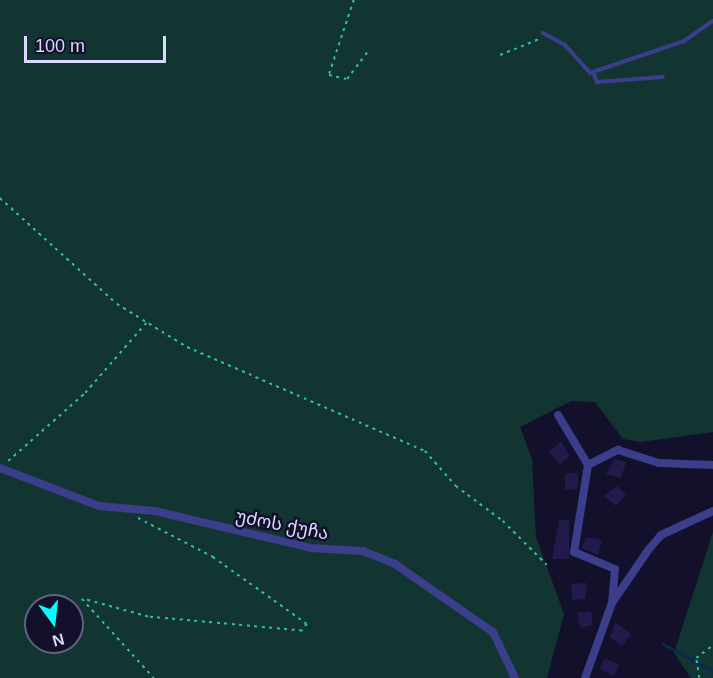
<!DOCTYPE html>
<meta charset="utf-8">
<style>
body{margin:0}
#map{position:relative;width:713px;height:678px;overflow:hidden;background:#12102b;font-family:Arial,"Noto Sans Georgian",sans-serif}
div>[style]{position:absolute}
.green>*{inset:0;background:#133531}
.stream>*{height:3px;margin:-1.5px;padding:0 1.5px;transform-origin:1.5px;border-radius:1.5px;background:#0b2a4e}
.building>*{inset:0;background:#211b4c}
.path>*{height:1.5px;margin-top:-0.75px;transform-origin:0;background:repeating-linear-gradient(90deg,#2cc0aa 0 3px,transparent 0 7.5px)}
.service>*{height:4px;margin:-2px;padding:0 2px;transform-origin:2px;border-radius:2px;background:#3a3e8b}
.minor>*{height:8px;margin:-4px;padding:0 4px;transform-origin:4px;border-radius:4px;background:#3a3e8b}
span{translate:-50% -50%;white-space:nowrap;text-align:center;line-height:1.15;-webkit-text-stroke:5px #12102b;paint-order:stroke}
.street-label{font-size:18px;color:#dad9ff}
.north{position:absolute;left:24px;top:594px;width:60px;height:60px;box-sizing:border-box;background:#12102b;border:2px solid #626080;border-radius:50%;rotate:165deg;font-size:16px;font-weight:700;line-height:24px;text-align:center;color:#dad9ff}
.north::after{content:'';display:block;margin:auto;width:21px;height:27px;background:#05fcff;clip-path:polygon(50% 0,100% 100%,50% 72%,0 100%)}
.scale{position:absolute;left:24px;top:36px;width:142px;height:27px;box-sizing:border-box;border:3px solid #dad9ff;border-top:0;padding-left:8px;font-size:18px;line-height:21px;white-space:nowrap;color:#dad9ff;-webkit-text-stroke:4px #12102b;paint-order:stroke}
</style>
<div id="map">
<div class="green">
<i style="clip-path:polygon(evenodd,0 0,713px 0,713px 432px,641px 442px,623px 439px,595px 402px,571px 401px,520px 427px,532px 459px,536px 537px,564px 614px,547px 678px,0 678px,0 0,36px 606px,72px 606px,72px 642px,36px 642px,36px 606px)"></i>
<i style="clip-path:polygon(713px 532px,713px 678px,691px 678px,674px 653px)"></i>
</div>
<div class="stream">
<i style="left:663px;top:644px;width:57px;rotate:28.4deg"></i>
</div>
<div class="building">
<i style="clip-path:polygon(561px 441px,570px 456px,560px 464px,549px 452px)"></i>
<i style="clip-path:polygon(614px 459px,626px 462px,621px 478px,606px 474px)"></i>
<i style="clip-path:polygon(565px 473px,578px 473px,578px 489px,565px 490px)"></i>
<i style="clip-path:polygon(617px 486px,626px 494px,616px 506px,604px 496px)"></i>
<i style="clip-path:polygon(559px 520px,569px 520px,569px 559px,552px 559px)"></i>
<i style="clip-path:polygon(587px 537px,602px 540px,598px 555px,581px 548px)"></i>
<i style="clip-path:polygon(587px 583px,585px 599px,572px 600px,571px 584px)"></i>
<i style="clip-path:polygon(591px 611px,593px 625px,580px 628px,577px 613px)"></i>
<i style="clip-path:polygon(615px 622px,631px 634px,622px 646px,610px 637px)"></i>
<i style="clip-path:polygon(605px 658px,619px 665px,614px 676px,599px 669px)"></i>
</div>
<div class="path">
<i style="left:354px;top:0;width:79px;rotate:108.4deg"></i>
<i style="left:329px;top:75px;width:18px;rotate:13deg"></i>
<i style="left:347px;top:79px;width:36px;rotate:-53deg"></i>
<i style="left:500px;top:55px;width:42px;rotate:-22.3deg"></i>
<i style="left:0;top:198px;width:158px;rotate:42.2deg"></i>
<i style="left:117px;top:304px;width:82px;rotate:31.6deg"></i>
<i style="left:187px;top:347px;width:260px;rotate:23.6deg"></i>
<i style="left:425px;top:451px;width:47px;rotate:48.5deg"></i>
<i style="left:456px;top:486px;width:59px;rotate:36.7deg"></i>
<i style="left:503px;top:521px;width:62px;rotate:45deg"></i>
<i style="left:8px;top:461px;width:103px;rotate:-41.4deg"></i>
<i style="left:85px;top:393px;width:93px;rotate:-48.9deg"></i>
<i style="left:138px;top:518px;width:85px;rotate:27.5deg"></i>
<i style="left:213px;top:557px;width:115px;rotate:35.5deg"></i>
<i style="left:307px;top:624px;width:9px;rotate:126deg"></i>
<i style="left:302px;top:631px;width:155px;rotate:-174.8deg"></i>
<i style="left:148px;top:617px;width:68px;rotate:-164.7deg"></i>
<i style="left:82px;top:599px;width:107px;rotate:47.7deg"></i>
<i style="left:699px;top:678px;width:20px;rotate:-99deg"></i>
<i style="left:696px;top:658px;width:21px;rotate:-37deg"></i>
</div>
<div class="service">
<i style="left:543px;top:33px;width:25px;rotate:29deg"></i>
<i style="left:565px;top:45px;width:38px;rotate:48deg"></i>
<i style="left:590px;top:73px;width:99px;rotate:-18.8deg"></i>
<i style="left:684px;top:41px;width:35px;rotate:-35deg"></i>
<i style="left:593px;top:72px;width:11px;rotate:68deg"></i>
<i style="left:597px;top:82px;width:66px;rotate:-4.3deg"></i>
</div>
<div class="minor">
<i style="left:558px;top:415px;width:58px;rotate:59deg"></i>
<i style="left:588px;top:465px;width:88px;rotate:99.1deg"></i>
<i style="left:574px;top:552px;width:44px;rotate:22.5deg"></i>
<i style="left:615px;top:569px;width:34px;rotate:95deg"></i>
<i style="left:588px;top:465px;width:34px;rotate:-27deg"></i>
<i style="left:618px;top:450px;width:43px;rotate:17.6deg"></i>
<i style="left:659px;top:463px;width:54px;rotate:2.1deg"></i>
<i style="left:0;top:468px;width:106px;rotate:21deg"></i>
<i style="left:99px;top:506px;width:56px;rotate:5.1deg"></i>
<i style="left:155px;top:511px;width:160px;rotate:13.3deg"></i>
<i style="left:311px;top:548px;width:52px;rotate:3.3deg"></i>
<i style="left:363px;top:551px;width:35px;rotate:22deg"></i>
<i style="left:395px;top:564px;width:119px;rotate:34.8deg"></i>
<i style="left:493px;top:632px;width:51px;rotate:64.4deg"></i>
<i style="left:585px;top:678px;width:80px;rotate:-70.2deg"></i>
<i style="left:612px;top:603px;width:65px;rotate:-55.6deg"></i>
<i style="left:649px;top:549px;width:18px;rotate:-49deg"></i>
<i style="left:661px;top:535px;width:57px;rotate:-24.8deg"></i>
</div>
<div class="street-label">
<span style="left:282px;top:525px;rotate:11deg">უძოს ქუჩა</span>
</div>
<div class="north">N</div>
<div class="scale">100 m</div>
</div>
